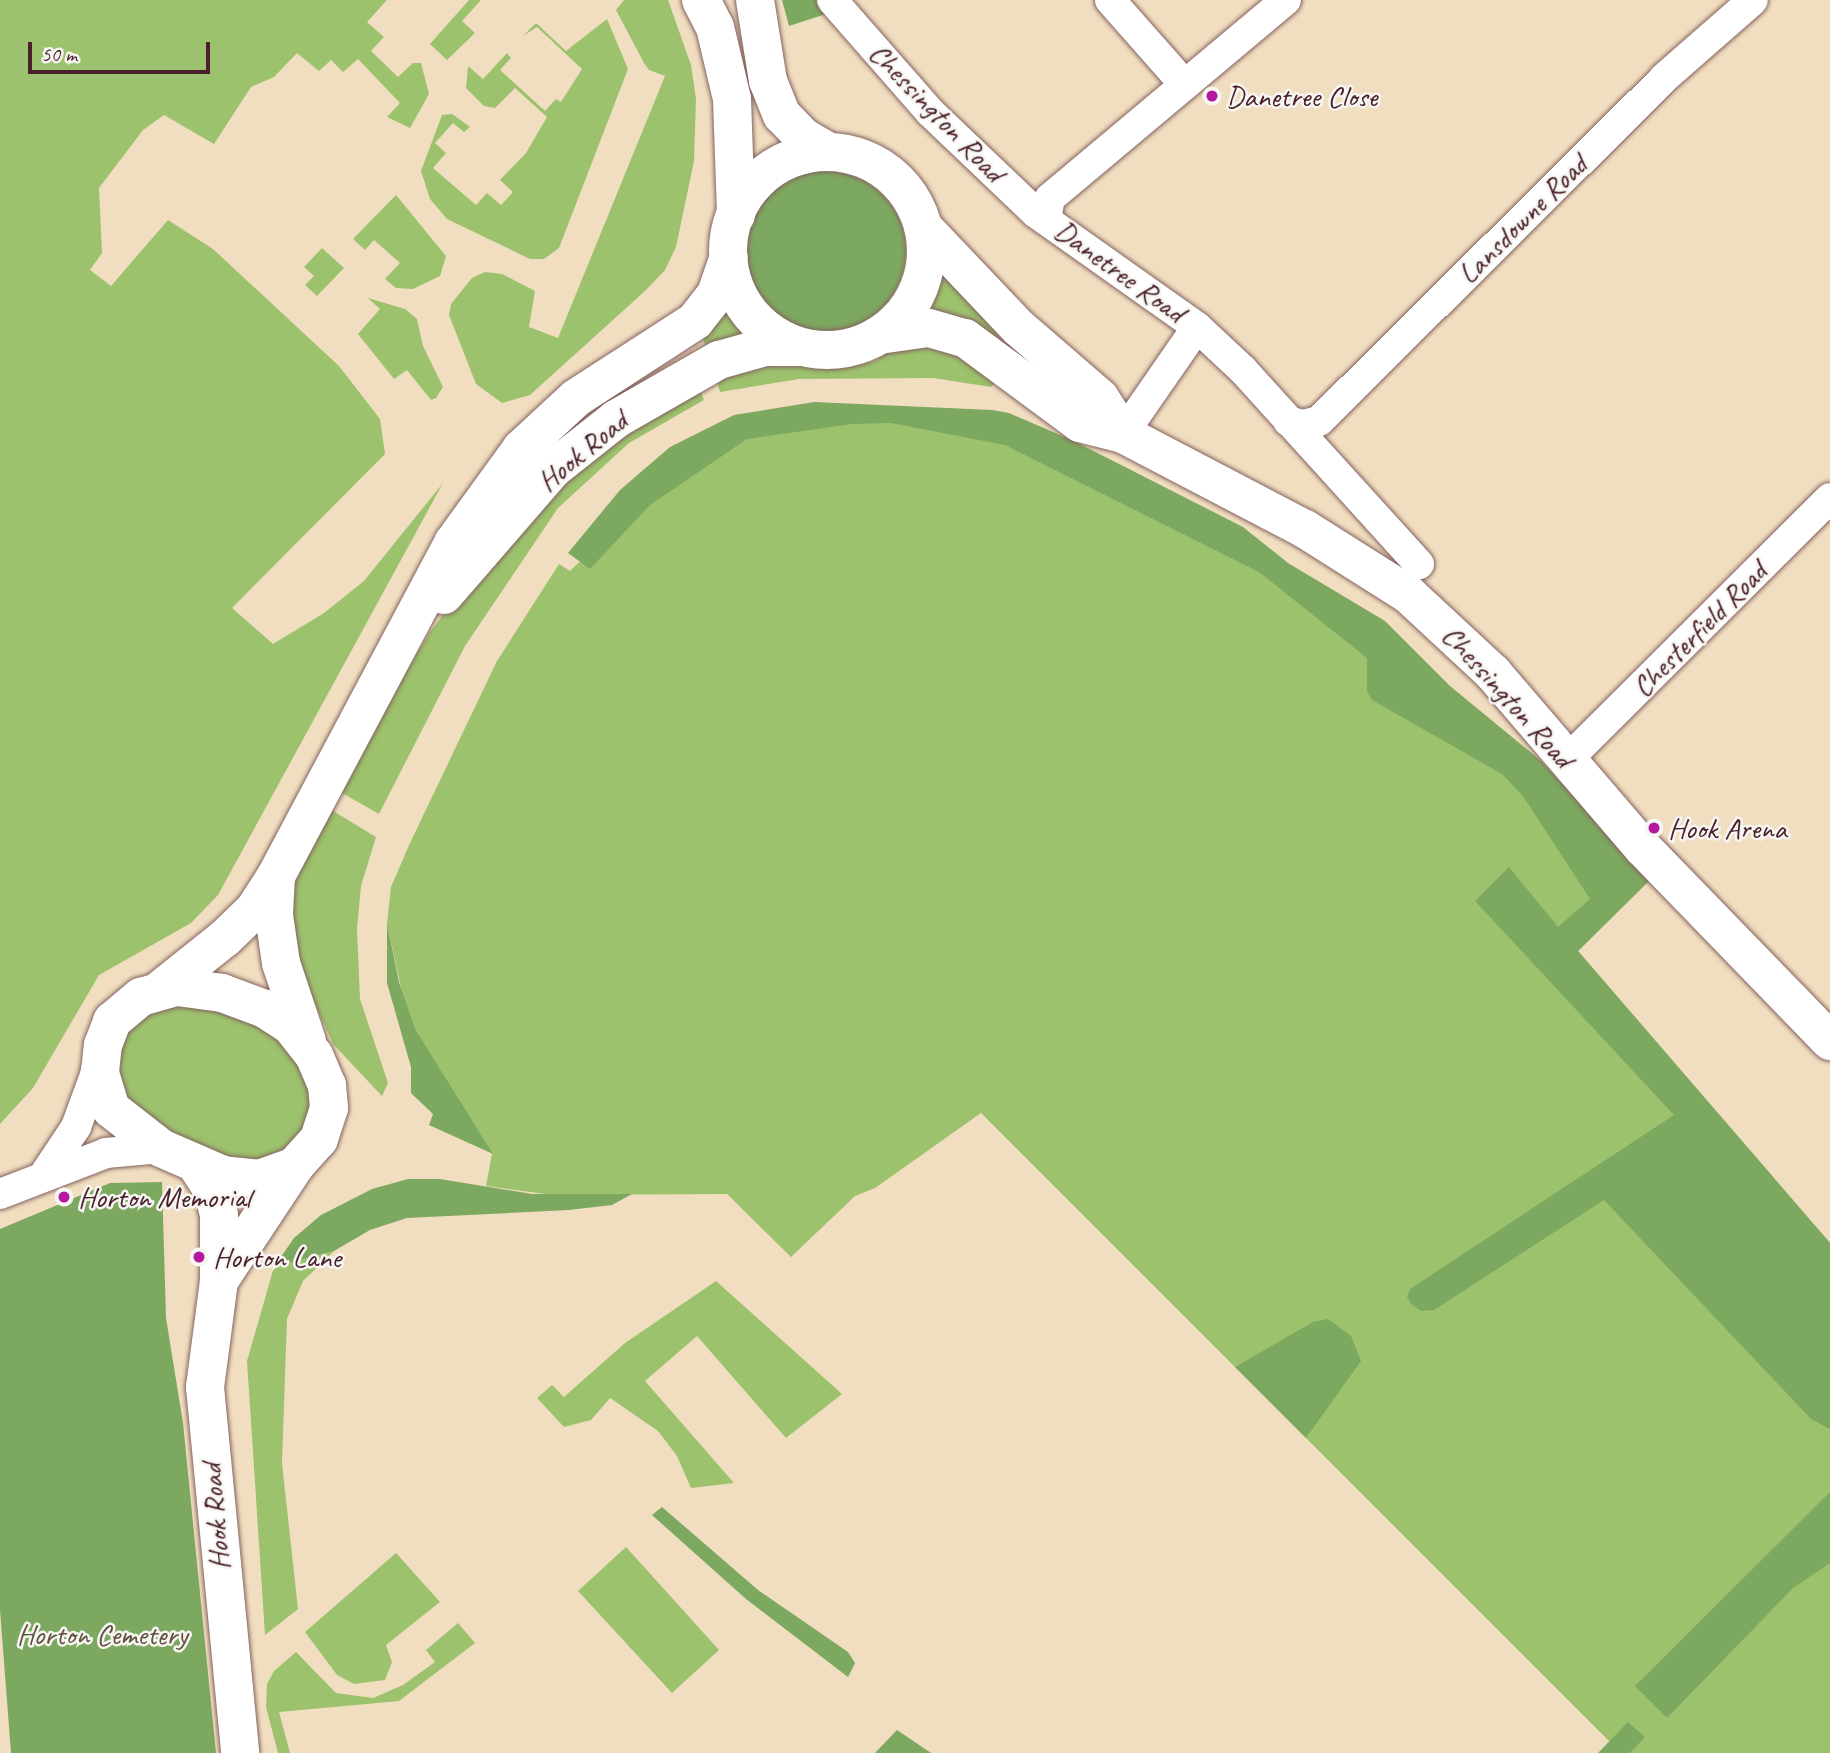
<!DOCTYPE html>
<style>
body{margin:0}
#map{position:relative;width:1830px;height:1753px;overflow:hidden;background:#f1dec0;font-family:Caveat,sans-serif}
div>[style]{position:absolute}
.green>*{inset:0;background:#9cc26d}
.forest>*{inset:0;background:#7da860}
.round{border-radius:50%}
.roads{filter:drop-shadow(0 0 2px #84625f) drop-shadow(0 0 2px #84625f)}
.minor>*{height:30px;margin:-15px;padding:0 15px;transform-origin:15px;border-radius:15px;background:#fff}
.major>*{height:38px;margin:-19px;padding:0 19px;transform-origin:19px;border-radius:19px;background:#fff}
.major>.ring{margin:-19px;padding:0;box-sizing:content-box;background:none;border:38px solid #fff;border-radius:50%}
.dots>*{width:19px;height:19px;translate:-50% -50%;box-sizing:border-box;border:4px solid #f6f6f2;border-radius:50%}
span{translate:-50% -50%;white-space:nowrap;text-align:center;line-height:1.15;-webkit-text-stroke:5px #f6f6f2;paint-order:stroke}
.poi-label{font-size:30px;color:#4a1f2b}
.left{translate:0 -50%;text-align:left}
.street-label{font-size:30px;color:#4a1f2b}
.park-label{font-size:30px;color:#63503f}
.scale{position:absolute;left:28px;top:42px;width:182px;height:32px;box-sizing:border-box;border:4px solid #4a1f2b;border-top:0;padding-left:9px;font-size:21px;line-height:24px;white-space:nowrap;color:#4a1f2b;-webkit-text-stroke:5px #f6f6f2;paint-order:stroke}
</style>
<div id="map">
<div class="green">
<i style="clip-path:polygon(0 0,387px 0,367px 22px,384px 37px,371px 51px,398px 77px,413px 63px,421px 63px,429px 94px,410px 128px,387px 117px,400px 103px,358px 59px,343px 72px,331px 60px,319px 71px,297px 53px,274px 77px,251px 87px,214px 144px,164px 115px,143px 130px,99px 188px,102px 253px,90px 270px,111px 286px,168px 220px,213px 249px,339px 366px,380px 419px,385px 454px,232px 608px,273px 644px,324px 613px,364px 581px,443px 483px,218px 895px,191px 923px,99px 975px,33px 1088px,0 1124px)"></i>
<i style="clip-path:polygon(469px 0,481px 0,462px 21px,475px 33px,447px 60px,430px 44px)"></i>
<i style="clip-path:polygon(624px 0,668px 0,691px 65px,696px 99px,694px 161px,676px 247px,665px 270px,645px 291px,530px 395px,502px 403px,476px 384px,449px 315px,451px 304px,472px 278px,485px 272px,502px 274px,535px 291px,529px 327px,558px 338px,665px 76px,649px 70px,644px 63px,616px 10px)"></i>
<i style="clip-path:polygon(607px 19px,628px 69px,559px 248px,544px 259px,530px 259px,447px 219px,430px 199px,421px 171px,442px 115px,452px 114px,470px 127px,464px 132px,453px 123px,435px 143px,446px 153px,433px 168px,476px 205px,487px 193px,501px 205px,513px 192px,500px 180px,526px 153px,547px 117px,515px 88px,495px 108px,484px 106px,466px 88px,468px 66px,483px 79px,507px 53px,511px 58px,500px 70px,545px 111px,556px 99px,561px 102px,582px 69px,537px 27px,523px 36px,536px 23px,566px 51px)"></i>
<i style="clip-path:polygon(396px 195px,446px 256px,440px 276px,413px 289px,396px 288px,385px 279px,400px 263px,374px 240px,365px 250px,353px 239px)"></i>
<i style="clip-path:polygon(322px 248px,344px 268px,317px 296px,305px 285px,314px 276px,304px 267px)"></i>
<i style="clip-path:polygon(942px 271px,1002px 328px,991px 340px,928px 311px)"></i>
<i style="clip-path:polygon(368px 298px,405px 309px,417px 319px,423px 346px,443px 387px,436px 398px,431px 400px,407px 370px,394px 379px,358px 334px,380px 309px)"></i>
<i style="clip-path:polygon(726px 307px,751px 336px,707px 350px,701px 333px)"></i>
<i style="clip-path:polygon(947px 343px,998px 379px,991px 387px,933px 378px,799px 379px,720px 392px,716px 379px,765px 366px,849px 367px,875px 361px,890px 350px)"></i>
<i style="clip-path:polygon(698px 385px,704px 400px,629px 443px,558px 508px,465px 646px,379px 814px,335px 789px,430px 632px,479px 567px,565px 471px)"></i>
<i style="clip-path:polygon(867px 419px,1006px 439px,1157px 492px,1540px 760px,1651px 879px,1578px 951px,1830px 1243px,1830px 1753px,1621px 1753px,981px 1113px,875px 1188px,855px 1196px,791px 1257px,727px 1194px,553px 1195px,486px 1186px,492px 1154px,410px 1029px,387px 923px,391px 887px,410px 843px,497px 661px,559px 564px,570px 571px,656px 490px,745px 438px)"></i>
<i style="clip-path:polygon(325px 806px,376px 837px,361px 886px,357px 929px,360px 999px,388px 1083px,382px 1096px,333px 1044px,294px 958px,289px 918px,295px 872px)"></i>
<i style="clip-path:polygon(183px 999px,268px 1030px,304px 1056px,315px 1111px,291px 1148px,259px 1161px,235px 1161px,168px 1134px,130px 1105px,118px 1080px,118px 1057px,126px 1031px,163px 1003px)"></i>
<i style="clip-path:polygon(334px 1251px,303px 1281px,287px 1319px,282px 1463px,298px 1609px,265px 1635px,247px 1361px,274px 1267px)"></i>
<i style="clip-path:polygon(716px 1281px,842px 1394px,786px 1438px,697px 1336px,645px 1381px,734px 1483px,691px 1488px,677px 1456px,658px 1431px,610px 1398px,591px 1420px,564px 1427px,537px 1398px,552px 1385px,564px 1397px,625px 1343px)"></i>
<i style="clip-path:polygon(626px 1547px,719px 1650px,672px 1693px,578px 1591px)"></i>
<i style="clip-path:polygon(396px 1553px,440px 1602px,386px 1645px,392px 1662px,385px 1680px,354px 1684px,337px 1675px,305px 1632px)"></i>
<i style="clip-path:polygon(458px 1623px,475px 1643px,399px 1701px,279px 1712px,290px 1753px,278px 1753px,266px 1707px,267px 1684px,274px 1671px,296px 1652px,336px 1693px,373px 1698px,403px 1685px,435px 1662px,426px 1650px)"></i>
</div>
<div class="forest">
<i style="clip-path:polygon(782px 0,817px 0,826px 14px,789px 26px)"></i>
<i class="round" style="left:746px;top:171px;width:160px;height:160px"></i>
<i style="clip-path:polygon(814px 402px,992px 410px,1009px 413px,1074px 441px,1243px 527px,1288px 563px,1385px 621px,1450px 686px,1540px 760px,1651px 879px,1578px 951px,1830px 1243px,1830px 1429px,1811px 1419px,1604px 1200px,1434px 1310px,1421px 1311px,1411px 1304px,1407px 1297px,1410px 1289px,1674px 1115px,1475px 901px,1509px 867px,1558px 927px,1590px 899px,1523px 796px,1502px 774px,1372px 700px,1367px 691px,1367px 658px,1259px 572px,1005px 445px,891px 423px,852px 424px,747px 439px,650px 505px,590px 569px,568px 553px,620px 490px,670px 447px,734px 415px)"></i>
<i style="clip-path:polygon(387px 923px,399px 982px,415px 1029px,493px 1154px,429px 1125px,433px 1114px,411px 1093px,411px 1067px,387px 983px)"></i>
<i style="clip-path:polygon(408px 1179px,440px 1179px,532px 1194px,632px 1194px,612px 1205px,569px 1210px,407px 1218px,370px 1230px,334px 1251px,274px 1267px,294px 1238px,321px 1215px,372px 1189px)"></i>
<i style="clip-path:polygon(162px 1182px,166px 1318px,183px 1423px,216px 1753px,11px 1753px,0 1610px,0 1229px,110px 1183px)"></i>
<i style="clip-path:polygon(1328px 1319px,1351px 1336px,1361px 1361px,1306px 1438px,1235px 1367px,1313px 1322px)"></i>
<i style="clip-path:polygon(1830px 1492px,1830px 1563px,1793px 1588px,1667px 1718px,1635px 1686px)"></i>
<i style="clip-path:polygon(662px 1507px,758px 1590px,848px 1652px,855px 1663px,848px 1677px,746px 1599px,652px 1515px)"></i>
<i style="clip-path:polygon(1628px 1722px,1645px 1737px,1630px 1753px,1598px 1753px)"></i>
<i style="clip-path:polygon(897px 1730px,931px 1753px,875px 1753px)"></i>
</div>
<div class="roads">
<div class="minor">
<i style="left:832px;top:0;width:149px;rotate:48.8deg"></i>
<i style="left:930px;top:112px;width:146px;rotate:43.6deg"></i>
<i style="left:1036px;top:213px;width:197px;rotate:35.3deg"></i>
<i style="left:1197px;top:327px;width:63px;rotate:43.1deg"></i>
<i style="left:1243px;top:370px;width:262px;rotate:47.8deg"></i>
<i style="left:1110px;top:0;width:113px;rotate:48.6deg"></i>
<i style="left:1046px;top:220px;width:22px;rotate:-80deg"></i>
<i style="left:1050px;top:198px;width:308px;rotate:-40deg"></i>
<i style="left:1288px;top:421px;width:16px;rotate:15deg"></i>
<i style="left:1303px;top:425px;width:16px;rotate:-14deg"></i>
<i style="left:1319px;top:421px;width:486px;rotate:-44.8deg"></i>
<i style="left:1664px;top:78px;width:118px;rotate:-41.2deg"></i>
<i style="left:1123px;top:434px;width:130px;rotate:-55.3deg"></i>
<i style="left:1567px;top:760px;width:371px;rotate:-44.9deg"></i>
<i style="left:44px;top:1175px;width:58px;rotate:-56.3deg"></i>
<i style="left:76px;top:1127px;width:67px;rotate:-69.9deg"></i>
<i style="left:0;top:1194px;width:114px;rotate:-21.1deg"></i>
<i style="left:106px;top:1153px;width:55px;rotate:-5.2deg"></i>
</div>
<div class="major">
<i style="left:701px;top:0;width:30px;rotate:63deg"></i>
<i style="left:715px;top:27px;width:74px;rotate:76.7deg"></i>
<i style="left:732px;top:99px;width:116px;rotate:88deg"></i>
<i style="left:755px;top:0;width:82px;rotate:80.9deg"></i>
<i style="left:768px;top:81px;width:37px;rotate:68deg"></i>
<i style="left:782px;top:115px;width:30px;rotate:46deg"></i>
<i style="left:803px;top:137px;width:30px;rotate:30deg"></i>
<i class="ring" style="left:728px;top:152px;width:160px;height:160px"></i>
<i style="left:923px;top:227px;width:139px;rotate:46.5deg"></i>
<i style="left:1019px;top:328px;width:107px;rotate:40.8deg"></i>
<i style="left:1100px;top:398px;width:43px;rotate:57.4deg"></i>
<i style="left:879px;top:335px;width:50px;rotate:-8deg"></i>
<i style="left:929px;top:328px;width:37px;rotate:16deg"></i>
<i style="left:965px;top:338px;width:143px;rotate:36.5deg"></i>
<i style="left:1080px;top:423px;width:44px;rotate:14.3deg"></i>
<i style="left:1123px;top:434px;width:205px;rotate:27.6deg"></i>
<i style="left:1305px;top:529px;width:122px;rotate:32.3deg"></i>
<i style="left:1408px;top:594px;width:116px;rotate:42.9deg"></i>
<i style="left:1493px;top:673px;width:230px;rotate:49.4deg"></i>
<i style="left:1643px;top:848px;width:269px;rotate:45.9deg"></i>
<i style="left:444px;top:595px;width:167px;rotate:-49.1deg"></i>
<i style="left:553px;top:469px;width:80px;rotate:-38.4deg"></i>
<i style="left:616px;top:419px;width:119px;rotate:-29.8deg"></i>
<i style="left:719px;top:360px;width:48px;rotate:-15.8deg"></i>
<i style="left:765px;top:347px;width:34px"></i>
<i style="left:276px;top:876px;width:39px;rotate:93deg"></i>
<i style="left:274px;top:915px;width:49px;rotate:81.7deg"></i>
<i style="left:281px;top:963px;width:82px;rotate:71.6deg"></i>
<i style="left:177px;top:987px;width:45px;rotate:7.6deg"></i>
<i style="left:222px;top:993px;width:46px;rotate:20.4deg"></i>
<i style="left:265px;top:1009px;width:31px;rotate:33deg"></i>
<i style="left:291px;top:1026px;width:37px;rotate:52deg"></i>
<i style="left:314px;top:1055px;width:33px;rotate:67deg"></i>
<i style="left:327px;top:1085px;width:23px;rotate:85deg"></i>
<i style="left:329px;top:1108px;width:33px;rotate:108deg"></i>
<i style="left:319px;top:1139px;width:36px;rotate:132deg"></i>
<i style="left:295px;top:1166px;width:37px;rotate:160deg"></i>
<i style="left:260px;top:1179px;width:37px;rotate:-174deg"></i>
<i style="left:223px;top:1175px;width:68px;rotate:-156.5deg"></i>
<i style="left:161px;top:1148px;width:63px;rotate:-142deg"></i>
<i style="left:111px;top:1109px;width:39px;rotate:-107deg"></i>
<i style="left:100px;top:1072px;width:27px;rotate:-84deg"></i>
<i style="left:103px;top:1045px;width:26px;rotate:-69deg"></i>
<i style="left:112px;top:1021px;width:38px;rotate:-40deg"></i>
<i style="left:141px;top:997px;width:37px;rotate:-16deg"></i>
<i style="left:161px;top:989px;width:82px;rotate:-38.6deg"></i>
<i style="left:225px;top:938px;width:40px;rotate:-44deg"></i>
<i style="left:254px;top:910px;width:40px;rotate:-57.1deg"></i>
<i style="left:276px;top:876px;width:377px;rotate:-62deg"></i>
<i style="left:453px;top:543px;width:116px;rotate:-54.1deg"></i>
<i style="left:521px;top:449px;width:75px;rotate:-42.8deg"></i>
<i style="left:576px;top:398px;width:142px;rotate:-32.9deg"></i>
<i style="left:695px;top:321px;width:34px;rotate:-52deg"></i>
<i style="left:716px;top:294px;width:39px;rotate:-71deg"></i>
<i style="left:197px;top:1166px;width:30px;rotate:57deg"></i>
<i style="left:213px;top:1191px;width:25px;rotate:76deg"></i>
<i style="left:219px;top:1215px;width:66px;rotate:90deg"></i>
<i style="left:219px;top:1281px;width:107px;rotate:97.5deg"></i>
<i style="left:205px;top:1387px;width:368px;rotate:84.5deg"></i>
<i style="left:219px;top:1281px;width:138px;rotate:-56.5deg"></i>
</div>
</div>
<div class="dots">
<i style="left:1212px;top:96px;background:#b5179e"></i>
<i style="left:1654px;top:828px;background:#b5179e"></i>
<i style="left:64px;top:1197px;background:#b5179e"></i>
<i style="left:199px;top:1257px;background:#b5179e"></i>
</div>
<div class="poi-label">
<span class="left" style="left:1226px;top:96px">Danetree Close</span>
<span class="left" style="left:1668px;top:828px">Hook Arena</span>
<span class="left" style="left:78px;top:1197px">Horton Memorial</span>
<span class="left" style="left:213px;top:1257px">Horton Lane</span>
</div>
<div class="street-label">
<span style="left:937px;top:112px;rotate:46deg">Chessington Road</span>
<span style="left:1522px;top:219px;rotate:-45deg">Lansdowne Road</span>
<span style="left:1120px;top:271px;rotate:36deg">Danetree Road</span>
<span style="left:582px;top:451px;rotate:-40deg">Hook Road</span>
<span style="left:1699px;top:629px;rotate:-45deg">Chesterfield Road</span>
<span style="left:1508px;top:696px;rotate:48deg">Chessington Road</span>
<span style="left:215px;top:1517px;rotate:-95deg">Hook Road</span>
</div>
<div class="park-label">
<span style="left:102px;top:1634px">Horton Cemetery</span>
</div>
<div class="scale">50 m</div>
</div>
